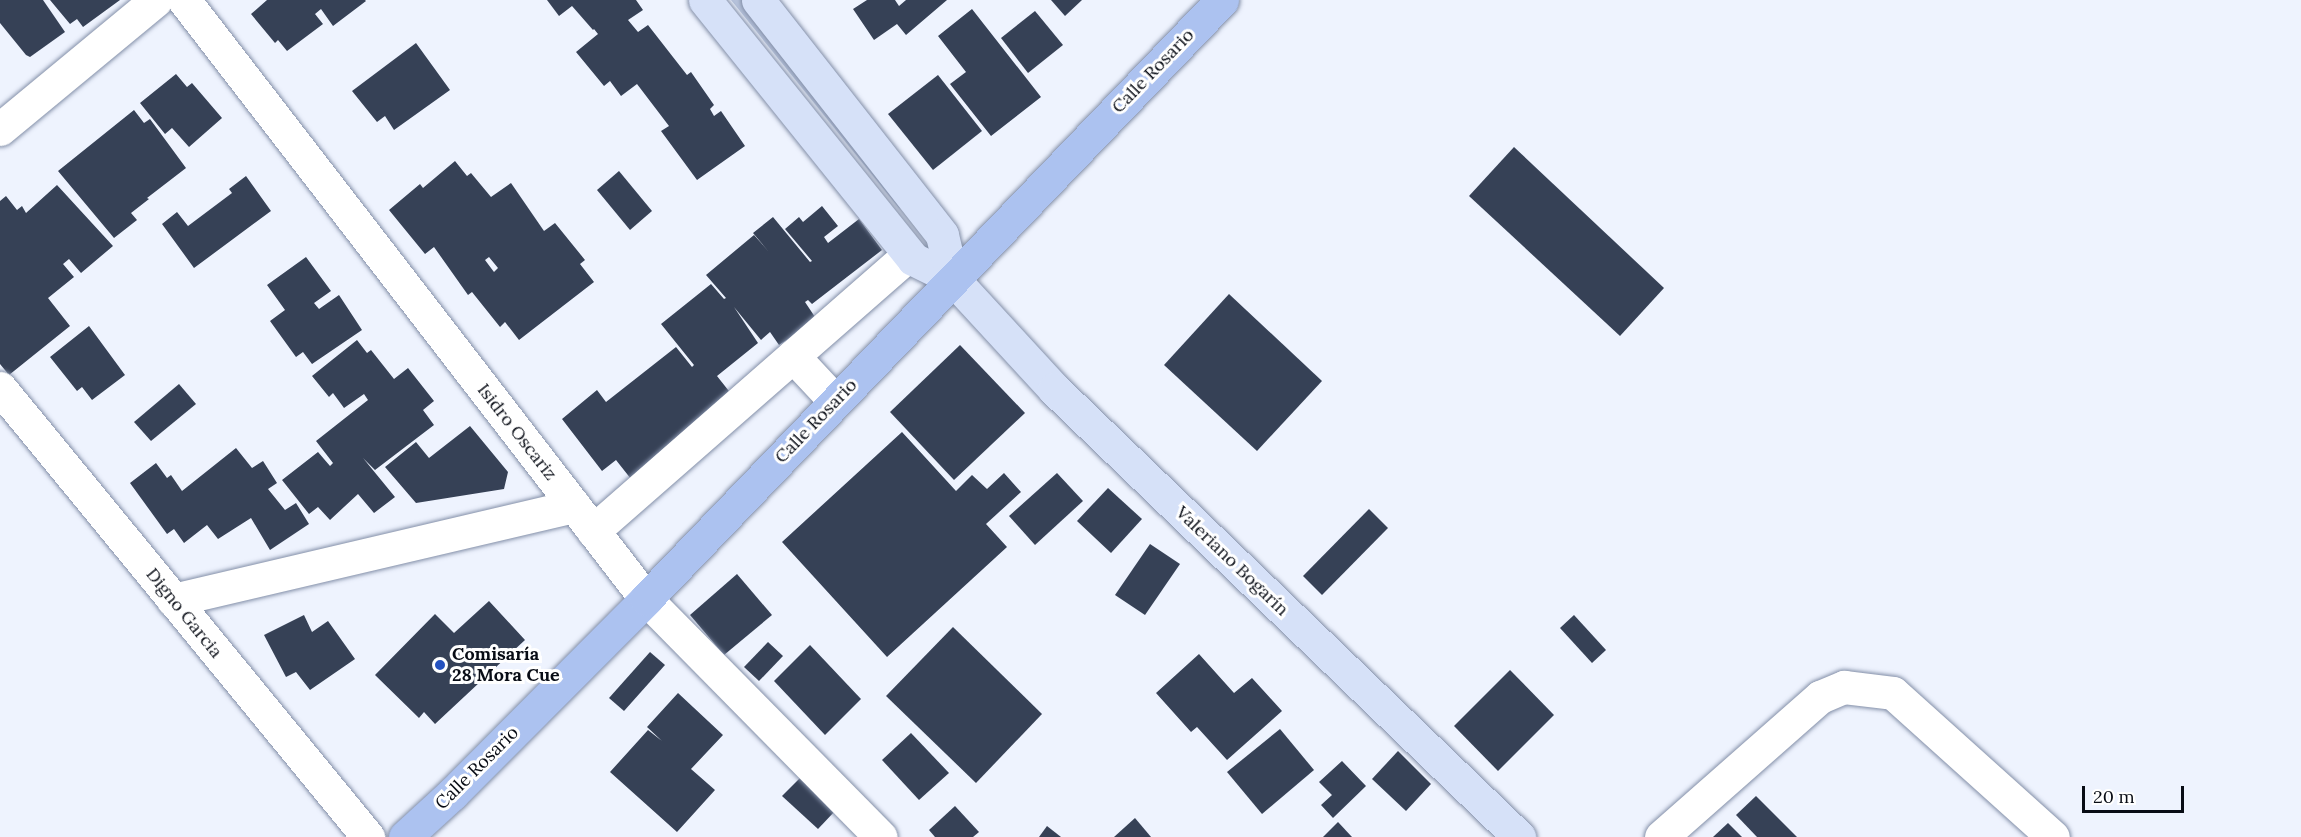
<!DOCTYPE html>
<meta charset="utf-8">
<style>
body{margin:0}
#map{position:relative;width:2301px;height:837px;overflow:hidden;background:#eef3fe;font-family:Lora,serif}
div>[style]{position:absolute}
.green>*{inset:0;background:#b7c3dc}
.building>*{inset:0;background:#364156}
.roads{filter:drop-shadow(0 0 2px #838fa8) drop-shadow(0 0 2px #838fa8)}
.street>*{height:33px;margin:-16.5px;padding:0 16.5px;transform-origin:16.5px;border-radius:16.5px;background:#fff}
.secondary>*{height:33px;margin:-16.5px;padding:0 16.5px;transform-origin:16.5px;border-radius:16.5px;background:#d6e1f8}
.primary>*{height:33px;margin:-16.5px;padding:0 16.5px;transform-origin:16.5px;border-radius:16.5px;background:#acc2f0}
.dots>*{width:16px;height:16px;translate:-50% -50%;box-sizing:border-box;border:3px solid #fff;border-radius:50%}
span{translate:-50% -50%;white-space:nowrap;text-align:center;line-height:1.15;-webkit-text-stroke:6px #fff;paint-order:stroke}
.street-label{font-size:18px;color:#080c15}
.poi-label{font-size:18px;color:#080c15;font-weight:700}
.left{translate:0 -50%;text-align:left}
.scale{position:absolute;left:2082px;top:786px;width:102px;height:27px;box-sizing:border-box;border:3px solid #080c15;border-top:0;padding-left:8px;font-size:18px;line-height:21px;white-space:nowrap;color:#080c15;-webkit-text-stroke:4px #fff;paint-order:stroke}
</style>
<div id="map">
<div class="green">
<i style="clip-path:polygon(731px 0,743px 0,901px 209px,899px 208px)"></i>
</div>
<div class="building">
<i style="clip-path:polygon(0 0,43px 0,65px 32px,30px 57px,26px 55px,0 23px)"></i>
<i style="clip-path:polygon(50px 0,120px 0,83px 27px,77px 19px,70px 24px)"></i>
<i style="clip-path:polygon(267px 0,365px 0,366px 1px,333px 26px,321px 9px,315px 14px,323px 24px,287px 51px,278px 40px,275px 43px,251px 14px)"></i>
<i style="clip-path:polygon(547px 0,636px 0,643px 10px,628px 20px,638px 32px,648px 25px,687px 75px,691px 72px,714px 105px,710px 109px,714px 116px,721px 111px,745px 146px,697px 180px,661px 131px,669px 126px,637px 84px,621px 96px,610px 81px,604px 86px,576px 52px,598px 34px,594px 29px,593px 30px,572px 6px,559px 16px)"></i>
<i style="clip-path:polygon(867px 0,895px 0,899px 6px,906px 0,947px 0,906px 35px,897px 24px,874px 40px,853px 9px)"></i>
<i style="clip-path:polygon(1051px 0,1082px 0,1065px 16px)"></i>
<i style="clip-path:polygon(972px 9px,1041px 97px,991px 136px,950px 84px,966px 72px,938px 36px)"></i>
<i style="clip-path:polygon(1035px 11px,1063px 45px,1028px 73px,1001px 38px)"></i>
<i style="clip-path:polygon(416px 43px,450px 90px,394px 130px,385px 116px,377px 122px,352px 91px)"></i>
<i style="clip-path:polygon(176px 74px,187px 87px,192px 83px,222px 118px,189px 147px,172px 128px,165px 134px,140px 103px)"></i>
<i style="clip-path:polygon(938px 75px,982px 131px,933px 170px,888px 114px)"></i>
<i style="clip-path:polygon(134px 110px,144px 123px,150px 119px,186px 168px,147px 198px,149px 199px,131px 213px,137px 220px,114px 238px,58px 171px)"></i>
<i style="clip-path:polygon(1514px 147px,1664px 288px,1620px 336px,1469px 196px)"></i>
<i style="clip-path:polygon(evenodd,455px 161px,467px 176px,471px 173px,491px 197px,511px 183px,544px 231px,555px 223px,585px 260px,580px 264px,594px 282px,519px 340px,505px 322px,500px 327px,472px 292px,468px 295px,434px 247px,425px 254px,389px 210px,420px 184px,423px 188px,455px 161px,489px 257px,498px 268px,494px 272px,485px 260px,489px 257px)"></i>
<i style="clip-path:polygon(619px 171px,652px 211px,630px 230px,597px 190px)"></i>
<i style="clip-path:polygon(246px 176px,271px 211px,194px 268px,162px 224px,177px 212px,188px 226px,232px 193px,229px 189px)"></i>
<i style="clip-path:polygon(57px 185px,113px 246px,81px 273px,69px 259px,63px 264px,74px 277px,48px 298px,70px 326px,9px 375px,0 364px,0 201px,6px 196px,17px 210px,22px 206px,26px 213px)"></i>
<i style="clip-path:polygon(822px 206px,838px 226px,824px 237px,828px 243px,859px 219px,882px 250px,812px 304px,808px 300px,805px 302px,817px 320px,779px 345px,770px 332px,761px 340px,734px 307px,758px 343px,717px 376px,736px 400px,631px 479px,616px 460px,602px 471px,562px 419px,597px 390px,606px 402px,676px 347px,692px 367px,694px 365px,661px 324px,711px 284px,724px 299px,726px 298px,706px 275px,754px 235px,769px 252px,753px 233px,773px 217px,810px 262px,812px 261px,785px 229px,799px 217px,803px 222px)"></i>
<i style="clip-path:polygon(306px 257px,331px 291px,314px 303px,319px 309px,339px 295px,362px 330px,312px 364px,303px 352px,296px 357px,270px 321px,285px 310px,267px 285px)"></i>
<i style="clip-path:polygon(1229px 294px,1322px 381px,1257px 451px,1164px 365px)"></i>
<i style="clip-path:polygon(89px 326px,125px 375px,92px 400px,82px 387px,77px 391px,50px 357px)"></i>
<i style="clip-path:polygon(357px 340px,367px 353px,371px 350px,394px 379px,408px 368px,434px 401px,423px 410px,434px 425px,375px 470px,363px 458px,395px 497px,374px 513px,358px 494px,330px 520px,318px 507px,309px 514px,282px 480px,318px 452px,330px 466px,333px 463px,316px 441px,368px 400px,364px 394px,344px 408px,333px 393px,329px 397px,312px 376px)"></i>
<i style="clip-path:polygon(960px 345px,1025px 413px,954px 480px,890px 412px)"></i>
<i style="clip-path:polygon(179px 384px,196px 404px,151px 441px,134px 422px)"></i>
<i style="clip-path:polygon(470px 426px,508px 472px,504px 489px,416px 503px,385px 467px,416px 442px,429px 458px)"></i>
<i style="clip-path:polygon(902px 432px,956px 491px,972px 475px,987px 489px,1004px 473px,1021px 492px,986px 524px,1007px 547px,887px 657px,782px 542px)"></i>
<i style="clip-path:polygon(236px 448px,252px 468px,263px 461px,277px 483px,268px 489px,285px 510px,296px 503px,309px 524px,270px 550px,251px 518px,218px 539px,207px 525px,184px 543px,174px 529px,167px 534px,130px 483px,156px 463px,167px 478px,171px 475px,182px 491px)"></i>
<i style="clip-path:polygon(1057px 473px,1083px 501px,1035px 545px,1009px 516px)"></i>
<i style="clip-path:polygon(1108px 488px,1142px 519px,1111px 553px,1077px 521px)"></i>
<i style="clip-path:polygon(1369px 509px,1388px 528px,1322px 595px,1303px 576px)"></i>
<i style="clip-path:polygon(1150px 544px,1180px 564px,1145px 615px,1115px 595px)"></i>
<i style="clip-path:polygon(737px 574px,772px 615px,724px 655px,690px 615px)"></i>
<i style="clip-path:polygon(489px 601px,525px 640px,435px 724px,424px 712px,419px 718px,375px 675px,435px 614px,454px 633px)"></i>
<i style="clip-path:polygon(304px 615px,312px 632px,328px 621px,355px 659px,310px 690px,296px 672px,286px 677px,264px 635px)"></i>
<i style="clip-path:polygon(1574px 615px,1606px 650px,1592px 663px,1560px 628px)"></i>
<i style="clip-path:polygon(953px 627px,1042px 714px,976px 783px,886px 696px)"></i>
<i style="clip-path:polygon(768px 642px,783px 656px,759px 681px,744px 667px)"></i>
<i style="clip-path:polygon(810px 645px,861px 699px,825px 735px,774px 681px)"></i>
<i style="clip-path:polygon(650px 652px,665px 665px,624px 711px,609px 698px)"></i>
<i style="clip-path:polygon(1199px 654px,1234px 693px,1252px 678px,1282px 711px,1227px 760px,1197px 727px,1191px 732px,1156px 693px)"></i>
<i style="clip-path:polygon(1510px 670px,1554px 715px,1498px 771px,1454px 726px)"></i>
<i style="clip-path:polygon(678px 693px,723px 735px,691px 769px,715px 790px,677px 832px,610px 772px,648px 730px,662px 741px,647px 727px)"></i>
<i style="clip-path:polygon(1280px 729px,1314px 770px,1262px 814px,1227px 772px)"></i>
<i style="clip-path:polygon(911px 733px,949px 773px,919px 800px,882px 760px)"></i>
<i style="clip-path:polygon(1398px 751px,1431px 784px,1406px 811px,1372px 779px)"></i>
<i style="clip-path:polygon(1342px 761px,1366px 786px,1333px 818px,1321px 805px,1332px 795px,1319px 782px)"></i>
<i style="clip-path:polygon(800px 778px,835px 811px,818px 829px,782px 796px)"></i>
<i style="clip-path:polygon(1756px 796px,1797px 837px,1757px 837px,1736px 815px)"></i>
<i style="clip-path:polygon(955px 806px,979px 832px,973px 837px,935px 837px,929px 830px)"></i>
<i style="clip-path:polygon(1135px 818px,1151px 837px,1114px 837px)"></i>
<i style="clip-path:polygon(1338px 822px,1352px 837px,1323px 837px)"></i>
<i style="clip-path:polygon(1728px 823px,1742px 837px,1713px 837px)"></i>
<i style="clip-path:polygon(1047px 826px,1061px 837px,1039px 837px)"></i>
</div>
<div class="roads">
<div class="street">
<i style="left:184px;top:0;width:756px;rotate:52.36deg"></i>
<i style="left:646px;top:599px;width:334px;rotate:45.4deg"></i>
<i style="left:0;top:129px;width:202px;rotate:-39.6deg"></i>
<i style="left:793px;top:356px;width:62px;rotate:47deg"></i>
<i style="left:0;top:388px;width:581px;rotate:50.66deg"></i>
<i style="left:593px;top:531px;width:420px;rotate:-41.2deg"></i>
<i style="left:173px;top:600px;width:412px;rotate:-13.2deg"></i>
<i style="left:1661px;top:837px;width:212px;rotate:-41.4deg"></i>
<i style="left:1820px;top:697px;width:26px;rotate:-23deg"></i>
<i style="left:1844px;top:687px;width:49px;rotate:7deg"></i>
<i style="left:1893px;top:693px;width:215px;rotate:42deg"></i>
</div>
<div class="secondary">
<i style="left:705px;top:0;width:332px;rotate:51.2deg"></i>
<i style="left:913px;top:259px;width:43px;rotate:26deg"></i>
<i style="left:952px;top:278px;width:151px;rotate:47.4deg"></i>
<i style="left:1054px;top:389px;width:646px;rotate:43.93deg"></i>
<i style="left:758px;top:0;width:298px;rotate:51.9deg"></i>
<i style="left:942px;top:235px;width:44px;rotate:76.9deg"></i>
</div>
<div class="primary">
<i style="left:405px;top:837px;width:64px;rotate:-42.5deg"></i>
<i style="left:452px;top:794px;width:275px;rotate:-45.1deg"></i>
<i style="left:646px;top:599px;width:831px;rotate:-46.12deg"></i>
</div>
</div>
<div class="dots">
<i style="left:440px;top:665px;background:#2552c0"></i>
</div>
<div class="street-label">
<span style="left:1153px;top:71px;rotate:-46deg">Calle Rosario</span>
<span style="left:816px;top:421px;rotate:-46deg">Calle Rosario</span>
<span style="left:517px;top:432px;rotate:52deg">Isidro Oscariz</span>
<span style="left:1232px;top:561px;rotate:44deg">Valeriano Bogarín</span>
<span style="left:184px;top:613px;rotate:51deg">Digno Garcia</span>
<span style="left:477px;top:768px;rotate:-45deg">Calle Rosario</span>
</div>
<div class="poi-label">
<span class="left" style="left:452px;top:665px">Comisaría<br>28 Mora Cue</span>
</div>
<div class="scale">20 m</div>
</div>
